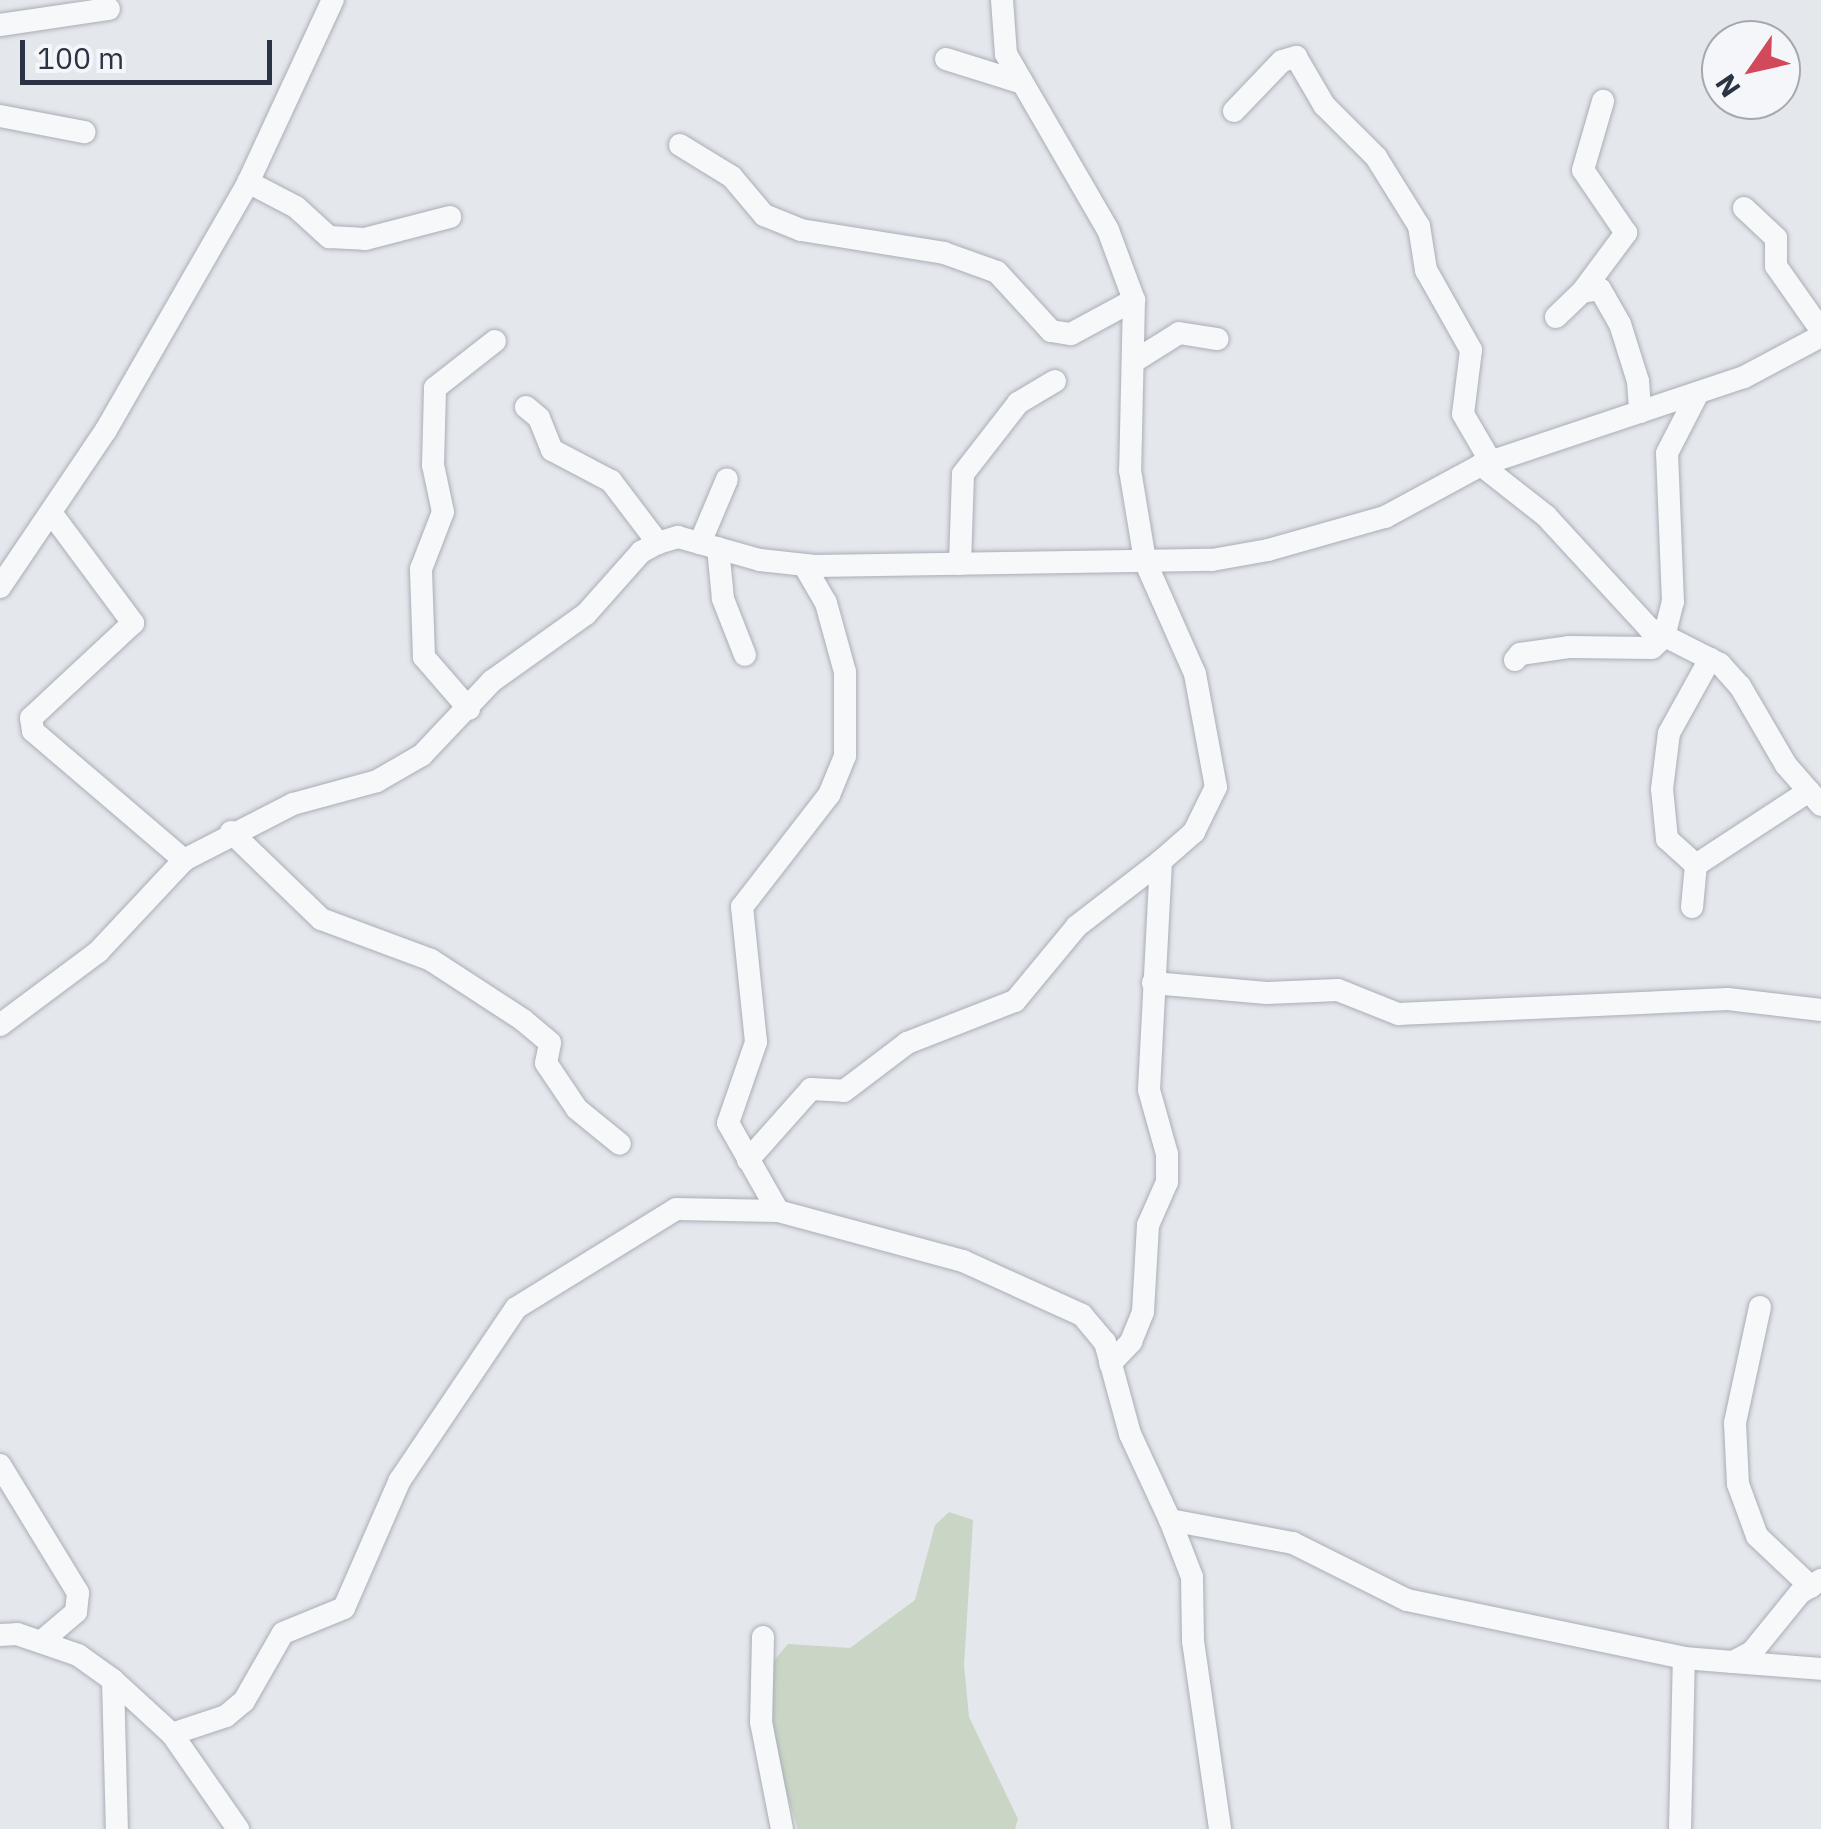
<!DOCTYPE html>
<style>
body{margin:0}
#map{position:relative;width:1821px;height:1829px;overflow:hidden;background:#e4e7ec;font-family:"IBM Plex Sans",sans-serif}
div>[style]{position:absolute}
.green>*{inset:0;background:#c9d6c5}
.roads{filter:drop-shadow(0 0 2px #a9aeb7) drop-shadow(0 0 2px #a9aeb7)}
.minor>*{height:22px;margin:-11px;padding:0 11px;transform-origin:11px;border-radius:11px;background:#f7f8fa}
span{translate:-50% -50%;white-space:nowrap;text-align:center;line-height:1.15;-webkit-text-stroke:8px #f4f6f9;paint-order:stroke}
.north{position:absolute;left:1701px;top:20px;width:100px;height:100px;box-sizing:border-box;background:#f4f6f9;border:2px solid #a4a8b1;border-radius:50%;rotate:236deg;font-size:28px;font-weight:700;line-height:40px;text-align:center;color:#2b3445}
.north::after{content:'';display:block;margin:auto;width:35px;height:45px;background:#d1495b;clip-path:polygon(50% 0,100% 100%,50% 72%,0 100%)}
.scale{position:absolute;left:20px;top:40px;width:252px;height:45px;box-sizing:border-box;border:5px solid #2b3445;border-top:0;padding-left:12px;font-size:30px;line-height:35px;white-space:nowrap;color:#2b3445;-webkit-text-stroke:8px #f4f6f9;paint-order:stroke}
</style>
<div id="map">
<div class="green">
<i style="clip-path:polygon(949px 1512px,973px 1520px,964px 1665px,969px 1717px,1018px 1819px,1015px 1829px,798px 1829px,775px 1757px,770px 1665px,788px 1644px,850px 1648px,915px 1600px,935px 1525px)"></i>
</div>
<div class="roads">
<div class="minor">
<i style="left:1002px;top:0;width:54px;rotate:85.8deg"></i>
<i style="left:1006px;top:54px;width:203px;rotate:59.9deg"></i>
<i style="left:1108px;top:230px;width:75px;rotate:69.6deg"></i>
<i style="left:1134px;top:300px;width:170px;rotate:91.3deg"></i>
<i style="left:1130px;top:470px;width:92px;rotate:80.6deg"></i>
<i style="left:1145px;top:561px;width:124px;rotate:66.1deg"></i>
<i style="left:1195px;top:674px;width:115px;rotate:79.5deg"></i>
<i style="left:1216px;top:787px;width:50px;rotate:116.1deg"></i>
<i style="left:1194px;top:832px;width:44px;rotate:138.7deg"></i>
<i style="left:1161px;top:861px;width:229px;rotate:93deg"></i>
<i style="left:1149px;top:1090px;width:66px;rotate:74.3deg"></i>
<i style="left:1167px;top:1154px;width:28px;rotate:90deg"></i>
<i style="left:1167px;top:1182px;width:47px;rotate:113.8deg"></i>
<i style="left:1148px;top:1225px;width:87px;rotate:93.3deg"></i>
<i style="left:1143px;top:1312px;width:32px;rotate:112deg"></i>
<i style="left:1131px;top:1342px;width:30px;rotate:134deg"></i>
<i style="left:0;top:25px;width:110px;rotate:-8.4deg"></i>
<i style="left:946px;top:59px;width:77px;rotate:17.3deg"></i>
<i style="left:1234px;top:111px;width:69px;rotate:-46.2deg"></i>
<i style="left:1282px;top:61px;width:15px;rotate:-16deg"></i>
<i style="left:1296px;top:57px;width:56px;rotate:59.7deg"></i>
<i style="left:1324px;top:105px;width:74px;rotate:45deg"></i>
<i style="left:1376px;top:157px;width:81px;rotate:58.1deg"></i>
<i style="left:1419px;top:226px;width:45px;rotate:81deg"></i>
<i style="left:1426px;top:270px;width:92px;rotate:60.6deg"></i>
<i style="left:1471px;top:350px;width:64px;rotate:97.1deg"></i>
<i style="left:1463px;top:414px;width:56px;rotate:59.7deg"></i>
<i style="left:0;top:116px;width:86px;rotate:10.8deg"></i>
<i style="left:680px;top:145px;width:61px;rotate:31.6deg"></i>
<i style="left:732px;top:177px;width:50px;rotate:49.9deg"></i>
<i style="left:764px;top:215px;width:40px;rotate:22deg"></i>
<i style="left:801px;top:230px;width:145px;rotate:9.1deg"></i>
<i style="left:944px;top:253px;width:56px;rotate:19.7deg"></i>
<i style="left:997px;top:272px;width:80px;rotate:47.5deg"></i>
<i style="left:1051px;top:331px;width:20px;rotate:9deg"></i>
<i style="left:1071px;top:334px;width:72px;rotate:-28.4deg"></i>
<i style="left:248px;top:182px;width:54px;rotate:27.5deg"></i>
<i style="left:296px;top:207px;width:45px;rotate:42.3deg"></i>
<i style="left:329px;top:237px;width:36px;rotate:3deg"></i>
<i style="left:365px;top:239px;width:88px;rotate:-14.5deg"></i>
<i style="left:1744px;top:208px;width:44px;rotate:43.2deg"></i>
<i style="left:1776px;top:238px;width:28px;rotate:90deg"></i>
<i style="left:1776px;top:266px;width:78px;rotate:54.9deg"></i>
<i style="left:1582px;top:292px;width:74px;rotate:-53.3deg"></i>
<i style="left:1626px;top:233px;width:76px;rotate:-124.3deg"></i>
<i style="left:1583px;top:170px;width:72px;rotate:-73.8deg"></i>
<i style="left:1556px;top:317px;width:36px;rotate:-44deg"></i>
<i style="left:1582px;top:292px;width:18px;rotate:-9deg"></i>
<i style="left:1600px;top:289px;width:40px;rotate:60.3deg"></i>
<i style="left:1620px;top:324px;width:60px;rotate:72.5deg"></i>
<i style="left:1638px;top:381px;width:31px;rotate:86deg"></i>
<i style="left:1133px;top:362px;width:54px;rotate:-32.2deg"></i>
<i style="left:1179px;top:333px;width:39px;rotate:9deg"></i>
<i style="left:526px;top:407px;width:17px;rotate:40deg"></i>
<i style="left:539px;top:418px;width:35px;rotate:68deg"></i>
<i style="left:552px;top:450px;width:67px;rotate:27.7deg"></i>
<i style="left:611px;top:481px;width:78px;rotate:52.8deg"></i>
<i style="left:1481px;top:465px;width:83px;rotate:38.1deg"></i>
<i style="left:1546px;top:516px;width:152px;rotate:47.4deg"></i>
<i style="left:1649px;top:628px;width:80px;rotate:26.9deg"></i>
<i style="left:1720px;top:664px;width:30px;rotate:48deg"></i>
<i style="left:1740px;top:686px;width:91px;rotate:59.8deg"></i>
<i style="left:1786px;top:765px;width:53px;rotate:48.8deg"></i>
<i style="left:52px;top:514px;width:136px;rotate:53.4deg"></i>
<i style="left:133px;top:623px;width:139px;rotate:137deg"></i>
<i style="left:31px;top:718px;width:13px;rotate:81deg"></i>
<i style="left:33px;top:731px;width:199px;rotate:40.5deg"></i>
<i style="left:700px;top:543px;width:69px;rotate:-67.1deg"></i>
<i style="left:718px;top:548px;width:51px;rotate:84.4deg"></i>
<i style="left:723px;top:599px;width:60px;rotate:68.6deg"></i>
<i style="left:960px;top:564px;width:90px;rotate:-88.1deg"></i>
<i style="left:963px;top:474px;width:90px;rotate:-52.2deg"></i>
<i style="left:1018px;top:403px;width:43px;rotate:-30.7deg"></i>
<i style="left:0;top:587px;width:189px;rotate:-56deg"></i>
<i style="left:106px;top:430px;width:280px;rotate:-60.1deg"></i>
<i style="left:246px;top:187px;width:206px;rotate:-65.1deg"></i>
<i style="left:1515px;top:660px;width:8px;rotate:-50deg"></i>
<i style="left:1520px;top:654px;width:49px;rotate:-8.1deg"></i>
<i style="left:1569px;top:647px;width:83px;rotate:0.7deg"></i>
<i style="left:1652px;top:648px;width:16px;rotate:-43deg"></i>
<i style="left:1664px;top:637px;width:36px;rotate:-76deg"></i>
<i style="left:1673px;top:602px;width:149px;rotate:-92.3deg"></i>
<i style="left:1667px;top:453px;width:65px;rotate:-62.7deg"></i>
<i style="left:469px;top:709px;width:69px;rotate:-130.9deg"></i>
<i style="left:424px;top:657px;width:88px;rotate:-92deg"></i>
<i style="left:421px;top:569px;width:61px;rotate:-68.9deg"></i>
<i style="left:443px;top:512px;width:48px;rotate:-102deg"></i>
<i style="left:433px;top:465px;width:77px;rotate:-88.5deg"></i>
<i style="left:435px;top:388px;width:76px;rotate:-38.1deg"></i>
<i style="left:231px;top:832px;width:125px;rotate:44deg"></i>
<i style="left:321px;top:919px;width:117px;rotate:20.4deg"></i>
<i style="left:431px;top:960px;width:110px;rotate:33.1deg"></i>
<i style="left:523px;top:1020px;width:35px;rotate:40deg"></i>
<i style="left:550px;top:1043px;width:20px;rotate:101deg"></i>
<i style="left:546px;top:1063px;width:55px;rotate:56deg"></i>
<i style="left:577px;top:1109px;width:55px;rotate:39.1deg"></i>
<i style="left:1696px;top:865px;width:135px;rotate:-33.2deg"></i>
<i style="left:1692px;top:907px;width:42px;rotate:-84.6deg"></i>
<i style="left:1696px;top:865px;width:39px;rotate:-138deg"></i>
<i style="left:1667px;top:839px;width:50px;rotate:-95.7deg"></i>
<i style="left:1662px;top:789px;width:56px;rotate:-82.9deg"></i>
<i style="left:1669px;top:733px;width:85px;rotate:-61deg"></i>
<i style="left:1153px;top:983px;width:114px;rotate:5deg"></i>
<i style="left:1267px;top:993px;width:71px;rotate:-2.4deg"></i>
<i style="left:1338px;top:990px;width:65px;rotate:21.8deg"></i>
<i style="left:1398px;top:1014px;width:330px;rotate:-2.6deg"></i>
<i style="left:1728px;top:999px;width:94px;rotate:6.7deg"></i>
<i style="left:0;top:1025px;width:122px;rotate:-36.7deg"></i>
<i style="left:98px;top:952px;width:126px;rotate:-46.9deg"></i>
<i style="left:184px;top:860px;width:123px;rotate:-27.2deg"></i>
<i style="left:293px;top:804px;width:87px;rotate:-15.3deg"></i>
<i style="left:377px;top:781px;width:52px;rotate:-30deg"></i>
<i style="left:422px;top:755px;width:102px;rotate:-46.6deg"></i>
<i style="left:492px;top:681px;width:115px;rotate:-35.5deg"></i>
<i style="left:586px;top:614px;width:83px;rotate:-48.4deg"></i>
<i style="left:641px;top:552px;width:19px;rotate:-28deg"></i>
<i style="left:658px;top:543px;width:21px;rotate:-17deg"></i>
<i style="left:678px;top:537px;width:85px;rotate:15.7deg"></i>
<i style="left:760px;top:560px;width:55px;rotate:6.2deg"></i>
<i style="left:815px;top:566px;width:397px;rotate:-0.9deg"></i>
<i style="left:1212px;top:560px;width:57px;rotate:-10.1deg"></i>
<i style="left:1268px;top:550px;width:122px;rotate:-15.8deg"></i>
<i style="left:1385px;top:517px;width:109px;rotate:-28.4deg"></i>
<i style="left:1481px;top:465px;width:277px;rotate:-18.5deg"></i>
<i style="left:1744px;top:377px;width:87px;rotate:-28deg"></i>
<i style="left:748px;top:1160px;width:95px;rotate:-48.4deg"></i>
<i style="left:811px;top:1089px;width:33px;rotate:3deg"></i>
<i style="left:844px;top:1091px;width:79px;rotate:-37.3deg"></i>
<i style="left:907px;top:1043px;width:116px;rotate:-21.3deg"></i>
<i style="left:1015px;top:1001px;width:97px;rotate:-50.4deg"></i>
<i style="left:1077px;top:926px;width:106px;rotate:-37.7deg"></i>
<i style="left:778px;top:1211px;width:101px;rotate:-119.6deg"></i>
<i style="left:728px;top:1123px;width:86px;rotate:-70.9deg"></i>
<i style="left:756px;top:1042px;width:136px;rotate:-95.9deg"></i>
<i style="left:742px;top:907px;width:142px;rotate:-52.2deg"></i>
<i style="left:829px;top:795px;width:42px;rotate:-67.7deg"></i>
<i style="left:845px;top:756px;width:84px;rotate:-90deg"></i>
<i style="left:845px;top:672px;width:72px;rotate:-105.4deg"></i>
<i style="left:826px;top:603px;width:44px;rotate:-120.1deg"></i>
<i style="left:1760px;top:1307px;width:119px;rotate:102.2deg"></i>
<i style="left:1735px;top:1423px;width:61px;rotate:87.2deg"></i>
<i style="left:1738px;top:1484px;width:55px;rotate:69.9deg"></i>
<i style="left:1757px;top:1536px;width:74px;rotate:43.4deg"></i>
<i style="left:0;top:1465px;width:150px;rotate:58.6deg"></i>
<i style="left:78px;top:1593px;width:19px;rotate:96deg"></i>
<i style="left:76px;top:1612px;width:45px;rotate:139.5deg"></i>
<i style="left:1170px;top:1520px;width:61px;rotate:68.9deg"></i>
<i style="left:1192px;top:1577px;width:64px;rotate:89.1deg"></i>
<i style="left:1193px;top:1641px;width:190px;rotate:81.8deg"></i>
<i style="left:0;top:1635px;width:17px;rotate:-3deg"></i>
<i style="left:17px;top:1634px;width:65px;rotate:19deg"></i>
<i style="left:78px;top:1655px;width:43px;rotate:35.5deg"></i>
<i style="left:113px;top:1680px;width:80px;rotate:42.5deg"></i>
<i style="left:172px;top:1734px;width:116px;rotate:55.2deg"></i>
<i style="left:763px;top:1637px;width:85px;rotate:91.3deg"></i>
<i style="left:761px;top:1722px;width:109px;rotate:78.9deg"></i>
<i style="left:1733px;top:1662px;width:88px;rotate:4.5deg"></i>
<i style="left:113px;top:1680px;width:149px;rotate:88.5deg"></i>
<i style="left:172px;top:1734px;width:57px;rotate:-18.4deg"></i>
<i style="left:226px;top:1716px;width:23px;rotate:-40deg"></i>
<i style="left:244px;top:1701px;width:78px;rotate:-60.2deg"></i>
<i style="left:283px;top:1633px;width:66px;rotate:-22.3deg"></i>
<i style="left:344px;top:1608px;width:140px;rotate:-66.4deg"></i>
<i style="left:400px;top:1480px;width:207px;rotate:-56deg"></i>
<i style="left:516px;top:1308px;width:188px;rotate:-31.7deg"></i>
<i style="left:676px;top:1209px;width:102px;rotate:1.1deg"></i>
<i style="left:778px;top:1211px;width:192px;rotate:15.1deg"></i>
<i style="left:963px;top:1261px;width:131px;rotate:24.4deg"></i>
<i style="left:1082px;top:1315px;width:35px;rotate:50deg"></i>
<i style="left:1105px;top:1342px;width:95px;rotate:74.8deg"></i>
<i style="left:1130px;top:1434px;width:95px;rotate:65.1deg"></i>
<i style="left:1170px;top:1520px;width:125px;rotate:10.6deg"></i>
<i style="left:1293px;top:1543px;width:127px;rotate:26.6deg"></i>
<i style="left:1407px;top:1600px;width:283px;rotate:11.8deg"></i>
<i style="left:1684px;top:1658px;width:49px;rotate:4.7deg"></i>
<i style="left:1733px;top:1662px;width:21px;rotate:-28deg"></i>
<i style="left:1752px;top:1652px;width:76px;rotate:-50.9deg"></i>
<i style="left:1800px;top:1593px;width:25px;rotate:-32deg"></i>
<i style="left:1680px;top:1829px;width:171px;rotate:-88.7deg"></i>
</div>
</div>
<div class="north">N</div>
<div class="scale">100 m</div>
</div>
